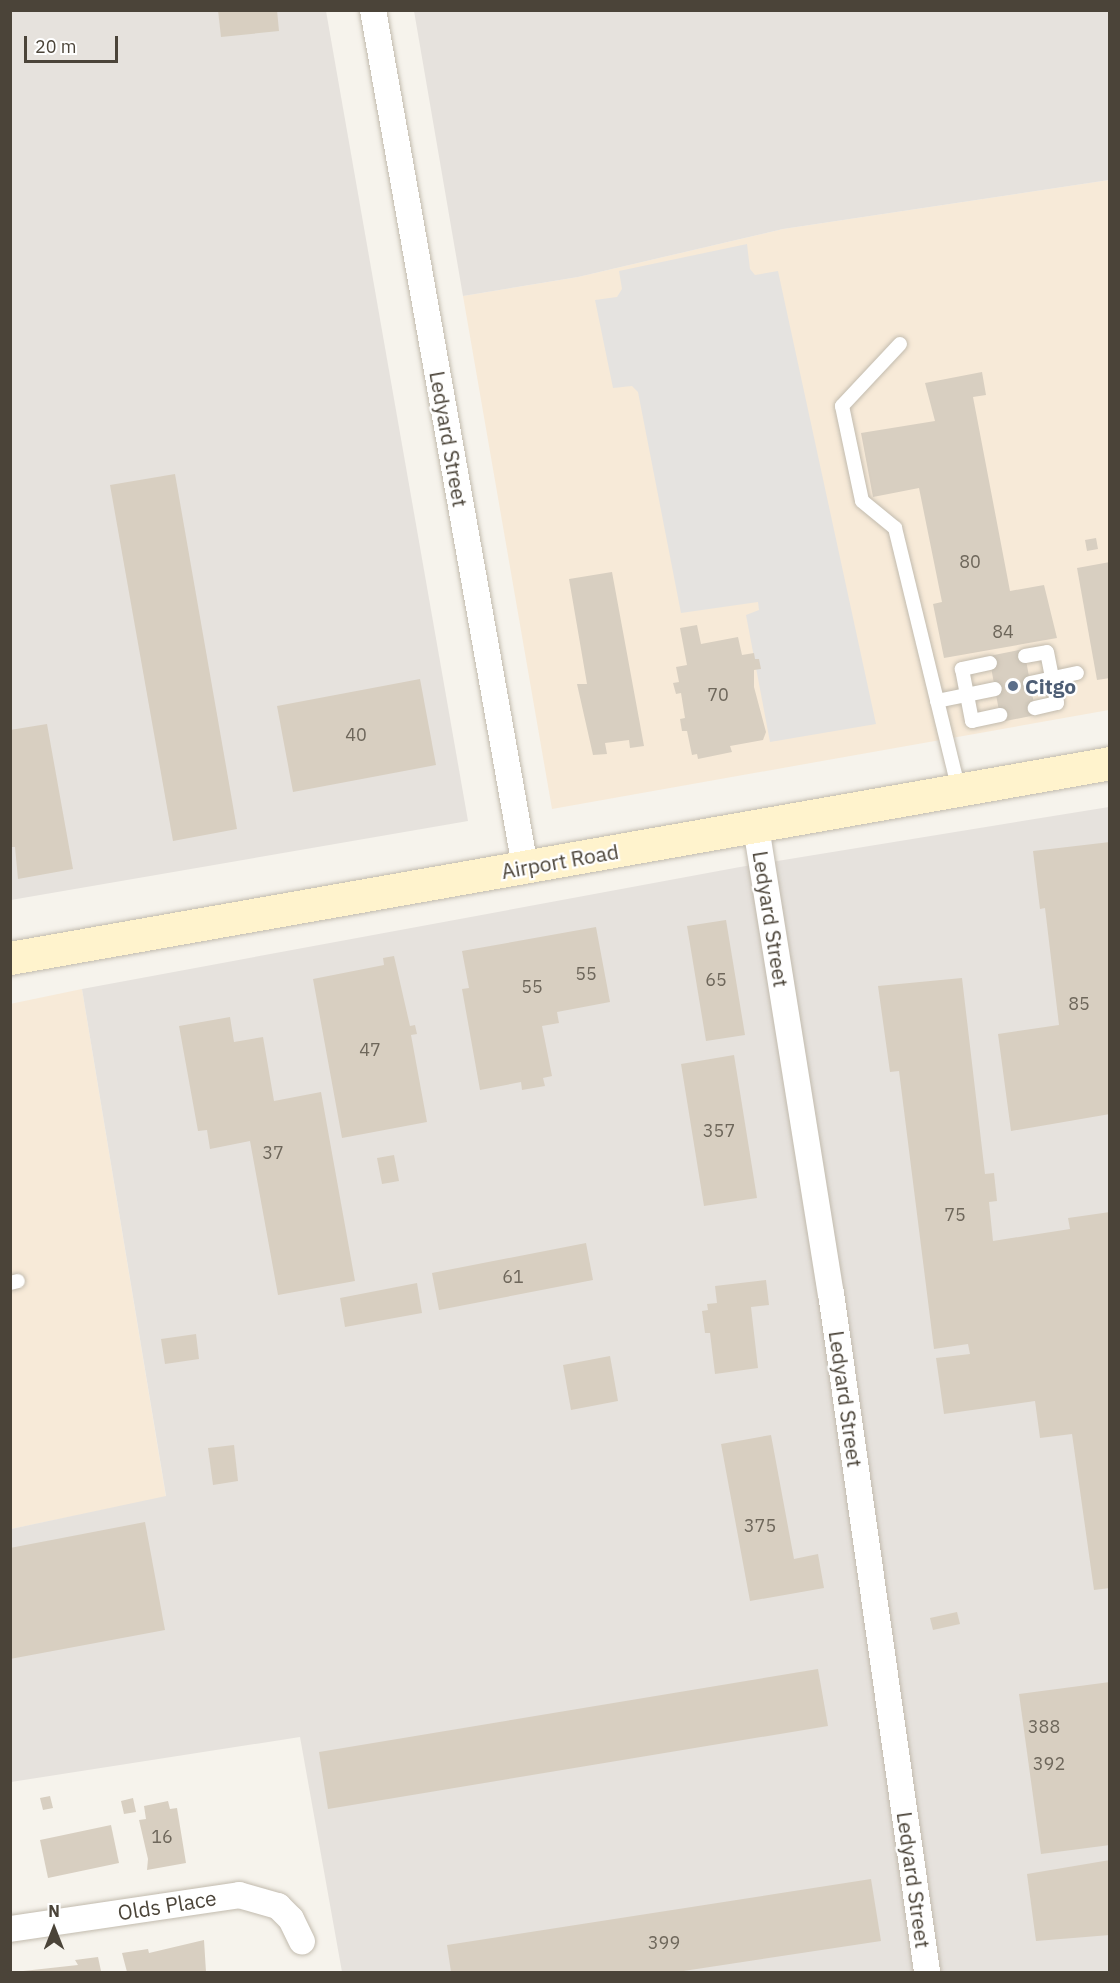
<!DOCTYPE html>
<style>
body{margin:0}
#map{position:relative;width:1120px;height:1983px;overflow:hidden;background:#f6f3ec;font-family:"IBM Plex Sans",sans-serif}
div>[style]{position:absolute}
.commercial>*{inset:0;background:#f7ead8}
.industrial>*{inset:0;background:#e6e2dd}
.parking>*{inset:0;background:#e5e3e0}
.building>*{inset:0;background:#d8cfc1}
.roads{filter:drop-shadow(0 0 2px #c2bbae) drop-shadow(0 0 2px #c2bbae)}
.lane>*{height:14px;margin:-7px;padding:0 7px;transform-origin:7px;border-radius:7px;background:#fff}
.street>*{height:26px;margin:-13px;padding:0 13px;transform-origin:13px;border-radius:13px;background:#fff}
.secondary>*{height:33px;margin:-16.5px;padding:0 16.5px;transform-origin:16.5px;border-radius:16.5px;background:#fff3cd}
.dots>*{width:16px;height:16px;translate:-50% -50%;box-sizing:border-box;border:3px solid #fff;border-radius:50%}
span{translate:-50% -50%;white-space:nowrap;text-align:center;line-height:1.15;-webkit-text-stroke:4.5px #fff;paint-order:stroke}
.number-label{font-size:18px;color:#6e675b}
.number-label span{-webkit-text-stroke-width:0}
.street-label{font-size:21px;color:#4b4439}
.service-label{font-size:21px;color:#4e5e75;font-weight:700}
.left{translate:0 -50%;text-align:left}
.frame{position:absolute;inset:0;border:12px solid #4b4439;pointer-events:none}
.north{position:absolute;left:24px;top:1899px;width:60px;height:60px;-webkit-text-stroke:4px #fff;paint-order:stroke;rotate:0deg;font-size:16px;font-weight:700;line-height:24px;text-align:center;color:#4b4439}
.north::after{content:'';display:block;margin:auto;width:21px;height:27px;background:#4b4439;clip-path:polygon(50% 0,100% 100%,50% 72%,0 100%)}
.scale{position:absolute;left:24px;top:36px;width:94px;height:27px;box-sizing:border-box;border:3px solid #4b4439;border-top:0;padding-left:8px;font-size:18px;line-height:21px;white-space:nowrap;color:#4b4439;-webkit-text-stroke:4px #fff;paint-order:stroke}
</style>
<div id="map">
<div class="commercial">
<i style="clip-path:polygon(1109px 180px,1109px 710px,552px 809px,463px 296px,578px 277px,783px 229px)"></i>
<i style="clip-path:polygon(82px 989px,166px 1497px,11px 1529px,10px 1004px)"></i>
</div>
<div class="industrial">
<i style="clip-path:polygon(11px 11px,326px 11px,468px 821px,11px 900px)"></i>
<i style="clip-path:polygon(414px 11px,1109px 11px,1109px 180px,783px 229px,578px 277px,463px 296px)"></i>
<i style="clip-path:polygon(1109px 807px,1109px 1972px,342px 1972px,300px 1737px,11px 1782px,11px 1529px,166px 1496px,82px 989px,740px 867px)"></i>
</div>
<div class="parking">
<i style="clip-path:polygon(747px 244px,750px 269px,755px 275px,778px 271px,876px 724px,770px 742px,746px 615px,759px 610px,758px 602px,681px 613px,638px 392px,632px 386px,613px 388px,595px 300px,617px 297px,622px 289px,619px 271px)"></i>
</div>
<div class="building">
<i style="clip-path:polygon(218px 10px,277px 10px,279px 31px,221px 37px)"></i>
<i style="clip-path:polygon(982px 372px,986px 395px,973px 397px,1010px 591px,1044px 585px,1057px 638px,944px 658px,933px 604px,942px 602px,919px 488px,873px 497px,861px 433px,935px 421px,925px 383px)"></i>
<i style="clip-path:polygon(175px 474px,237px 829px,173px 841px,110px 485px)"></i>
<i style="clip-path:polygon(1096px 538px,1098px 549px,1087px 551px,1085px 540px)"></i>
<i style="clip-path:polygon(1110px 562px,1110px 678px,1097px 680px,1077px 568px)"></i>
<i style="clip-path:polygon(612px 572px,644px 746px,630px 748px,629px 740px,605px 743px,607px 754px,593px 755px,577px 684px,587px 684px,569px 579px)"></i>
<i style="clip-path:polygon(697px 625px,701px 644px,738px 637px,742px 655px,754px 653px,755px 659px,759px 659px,761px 669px,754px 670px,754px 687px,766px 732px,763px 740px,730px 746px,732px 752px,698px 759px,697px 754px,692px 755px,687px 731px,682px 731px,680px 719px,685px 718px,681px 693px,676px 694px,673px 683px,679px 682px,676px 667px,687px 665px,680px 628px)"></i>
<i style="clip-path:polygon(1024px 649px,1036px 715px,1001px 722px,989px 656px)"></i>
<i style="clip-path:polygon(420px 679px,436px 765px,293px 792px,277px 706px)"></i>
<i style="clip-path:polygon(47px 724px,73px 869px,18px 879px,15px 847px,10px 847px,10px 730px)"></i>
<i style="clip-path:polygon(1110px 842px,1110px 1114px,1011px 1131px,998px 1034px,1059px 1025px,1045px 908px,1040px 909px,1033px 851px)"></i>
<i style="clip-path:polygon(726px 920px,745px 1035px,706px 1041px,687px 926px)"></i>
<i style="clip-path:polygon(596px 927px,610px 1002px,557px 1012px,559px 1023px,542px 1026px,552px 1076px,543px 1078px,545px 1086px,522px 1090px,521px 1082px,480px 1090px,462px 989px,469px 988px,462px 951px)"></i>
<i style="clip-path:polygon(394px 956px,410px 1026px,415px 1025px,417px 1034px,411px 1035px,427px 1122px,342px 1138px,313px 979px,384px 965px,383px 958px)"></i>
<i style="clip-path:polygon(962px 978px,985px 1174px,994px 1173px,997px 1201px,989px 1202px,993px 1241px,1070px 1229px,1068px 1218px,1110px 1212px,1110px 1588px,1094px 1590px,1072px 1434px,1040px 1438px,1035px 1401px,944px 1414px,936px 1358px,970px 1354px,968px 1344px,934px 1349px,899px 1071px,890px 1072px,878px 986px)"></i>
<i style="clip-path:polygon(230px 1017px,234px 1042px,263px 1037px,274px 1101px,321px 1092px,355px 1281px,278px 1295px,250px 1141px,210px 1149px,207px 1130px,198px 1131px,179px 1026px)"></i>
<i style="clip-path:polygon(734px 1055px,757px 1198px,704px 1206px,681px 1064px)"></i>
<i style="clip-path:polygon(394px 1155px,399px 1181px,382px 1184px,377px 1158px)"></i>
<i style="clip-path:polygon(586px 1243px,593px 1280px,439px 1310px,432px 1273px)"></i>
<i style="clip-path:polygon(766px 1280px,769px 1305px,751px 1307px,758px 1368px,715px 1374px,710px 1333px,705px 1333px,702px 1311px,708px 1310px,707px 1304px,717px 1303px,715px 1286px)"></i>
<i style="clip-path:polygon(417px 1283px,422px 1313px,345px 1327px,340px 1298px)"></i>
<i style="clip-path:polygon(196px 1334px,199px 1359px,165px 1364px,161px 1339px)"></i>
<i style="clip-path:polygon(610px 1356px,618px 1401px,571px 1410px,563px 1365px)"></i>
<i style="clip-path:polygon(771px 1435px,794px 1559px,818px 1554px,824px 1588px,750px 1601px,721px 1444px)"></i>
<i style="clip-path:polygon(234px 1445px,238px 1481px,213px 1485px,208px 1448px)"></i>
<i style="clip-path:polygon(145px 1522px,165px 1630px,10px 1659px,10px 1548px)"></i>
<i style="clip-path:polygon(957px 1612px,960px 1624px,933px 1630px,930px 1618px)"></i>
<i style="clip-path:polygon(818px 1669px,828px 1726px,328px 1809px,319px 1752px)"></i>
<i style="clip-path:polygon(1110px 1682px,1110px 1845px,1041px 1854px,1019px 1694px)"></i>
<i style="clip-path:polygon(50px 1796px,53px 1808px,43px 1810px,40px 1798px)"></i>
<i style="clip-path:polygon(133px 1798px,136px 1812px,124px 1814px,121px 1801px)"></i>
<i style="clip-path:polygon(168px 1801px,170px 1809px,177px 1808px,186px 1863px,147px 1870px,148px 1859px,139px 1820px,146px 1819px,144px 1806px)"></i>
<i style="clip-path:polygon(111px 1825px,119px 1863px,48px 1878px,40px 1840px)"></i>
<i style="clip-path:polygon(1110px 1860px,1110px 1935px,1036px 1941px,1027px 1874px)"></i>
<i style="clip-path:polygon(871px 1879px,881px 1941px,677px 1972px,451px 1972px,447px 1945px)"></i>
<i style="clip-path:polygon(204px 1940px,206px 1972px,127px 1972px,122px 1953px,148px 1949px,149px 1953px)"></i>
<i style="clip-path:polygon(98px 1957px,101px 1971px,96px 1972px,14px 1972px,78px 1965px,75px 1960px)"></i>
</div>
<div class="roads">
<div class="lane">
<i style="left:900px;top:344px;width:85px;rotate:133.1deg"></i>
<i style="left:842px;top:406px;width:97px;rotate:78.1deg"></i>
<i style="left:862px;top:501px;width:43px;rotate:39.3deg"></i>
<i style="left:895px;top:528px;width:270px;rotate:76.3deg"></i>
<i style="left:1025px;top:656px;width:22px;rotate:-10deg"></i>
<i style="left:1047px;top:652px;width:52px;rotate:78.9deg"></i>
<i style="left:1057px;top:703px;width:23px;rotate:167deg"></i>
<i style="left:990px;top:663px;width:29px;rotate:168deg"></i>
<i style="left:962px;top:669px;width:53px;rotate:79.1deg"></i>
<i style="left:972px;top:721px;width:29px;rotate:-12deg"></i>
<i style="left:1030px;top:683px;width:48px;rotate:-12deg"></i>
<i style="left:937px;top:701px;width:59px;rotate:-11.7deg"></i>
<i style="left:10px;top:1283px;width:8px;rotate:-14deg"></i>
</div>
<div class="street">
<i style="left:373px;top:10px;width:870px;rotate:79.94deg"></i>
<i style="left:756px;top:827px;width:472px;rotate:80.9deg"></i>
<i style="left:831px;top:1293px;width:686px;rotate:81.95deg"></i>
<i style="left:10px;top:1929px;width:232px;rotate:-8.4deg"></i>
<i style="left:239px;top:1895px;width:41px;rotate:15.8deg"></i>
<i style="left:278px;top:1906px;width:18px;rotate:45deg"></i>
<i style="left:291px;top:1919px;width:25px;rotate:64deg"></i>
</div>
<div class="secondary">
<i style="left:10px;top:958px;width:1117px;rotate:-10.05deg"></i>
</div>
</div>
<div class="dots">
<i style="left:1013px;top:686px;background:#5c6f8a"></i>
</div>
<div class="number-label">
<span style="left:970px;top:562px">80</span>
<span style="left:1003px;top:632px">84</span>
<span style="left:718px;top:695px">70</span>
<span style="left:356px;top:735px">40</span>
<span style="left:586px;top:974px">55</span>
<span style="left:716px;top:980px">65</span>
<span style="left:532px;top:987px">55</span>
<span style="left:1079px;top:1004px">85</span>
<span style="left:370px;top:1050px">47</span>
<span style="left:719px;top:1131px">357</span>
<span style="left:273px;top:1153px">37</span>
<span style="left:955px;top:1215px">75</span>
<span style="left:513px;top:1277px">61</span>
<span style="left:760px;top:1526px">375</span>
<span style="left:1044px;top:1727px">388</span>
<span style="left:1049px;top:1764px">392</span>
<span style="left:162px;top:1837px">16</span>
<span style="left:664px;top:1943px">399</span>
</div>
<div class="street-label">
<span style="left:449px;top:439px;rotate:80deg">Ledyard Street</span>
<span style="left:560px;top:861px;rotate:-10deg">Airport Road</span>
<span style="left:771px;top:919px;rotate:81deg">Ledyard Street</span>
<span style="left:846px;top:1399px;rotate:82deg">Ledyard Street</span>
<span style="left:914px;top:1880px;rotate:82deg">Ledyard Street</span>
<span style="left:167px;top:1905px;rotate:-9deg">Olds Place</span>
</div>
<div class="service-label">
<span class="left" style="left:1025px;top:686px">Citgo</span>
</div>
<div class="frame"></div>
<div class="north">N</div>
<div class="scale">20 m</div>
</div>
